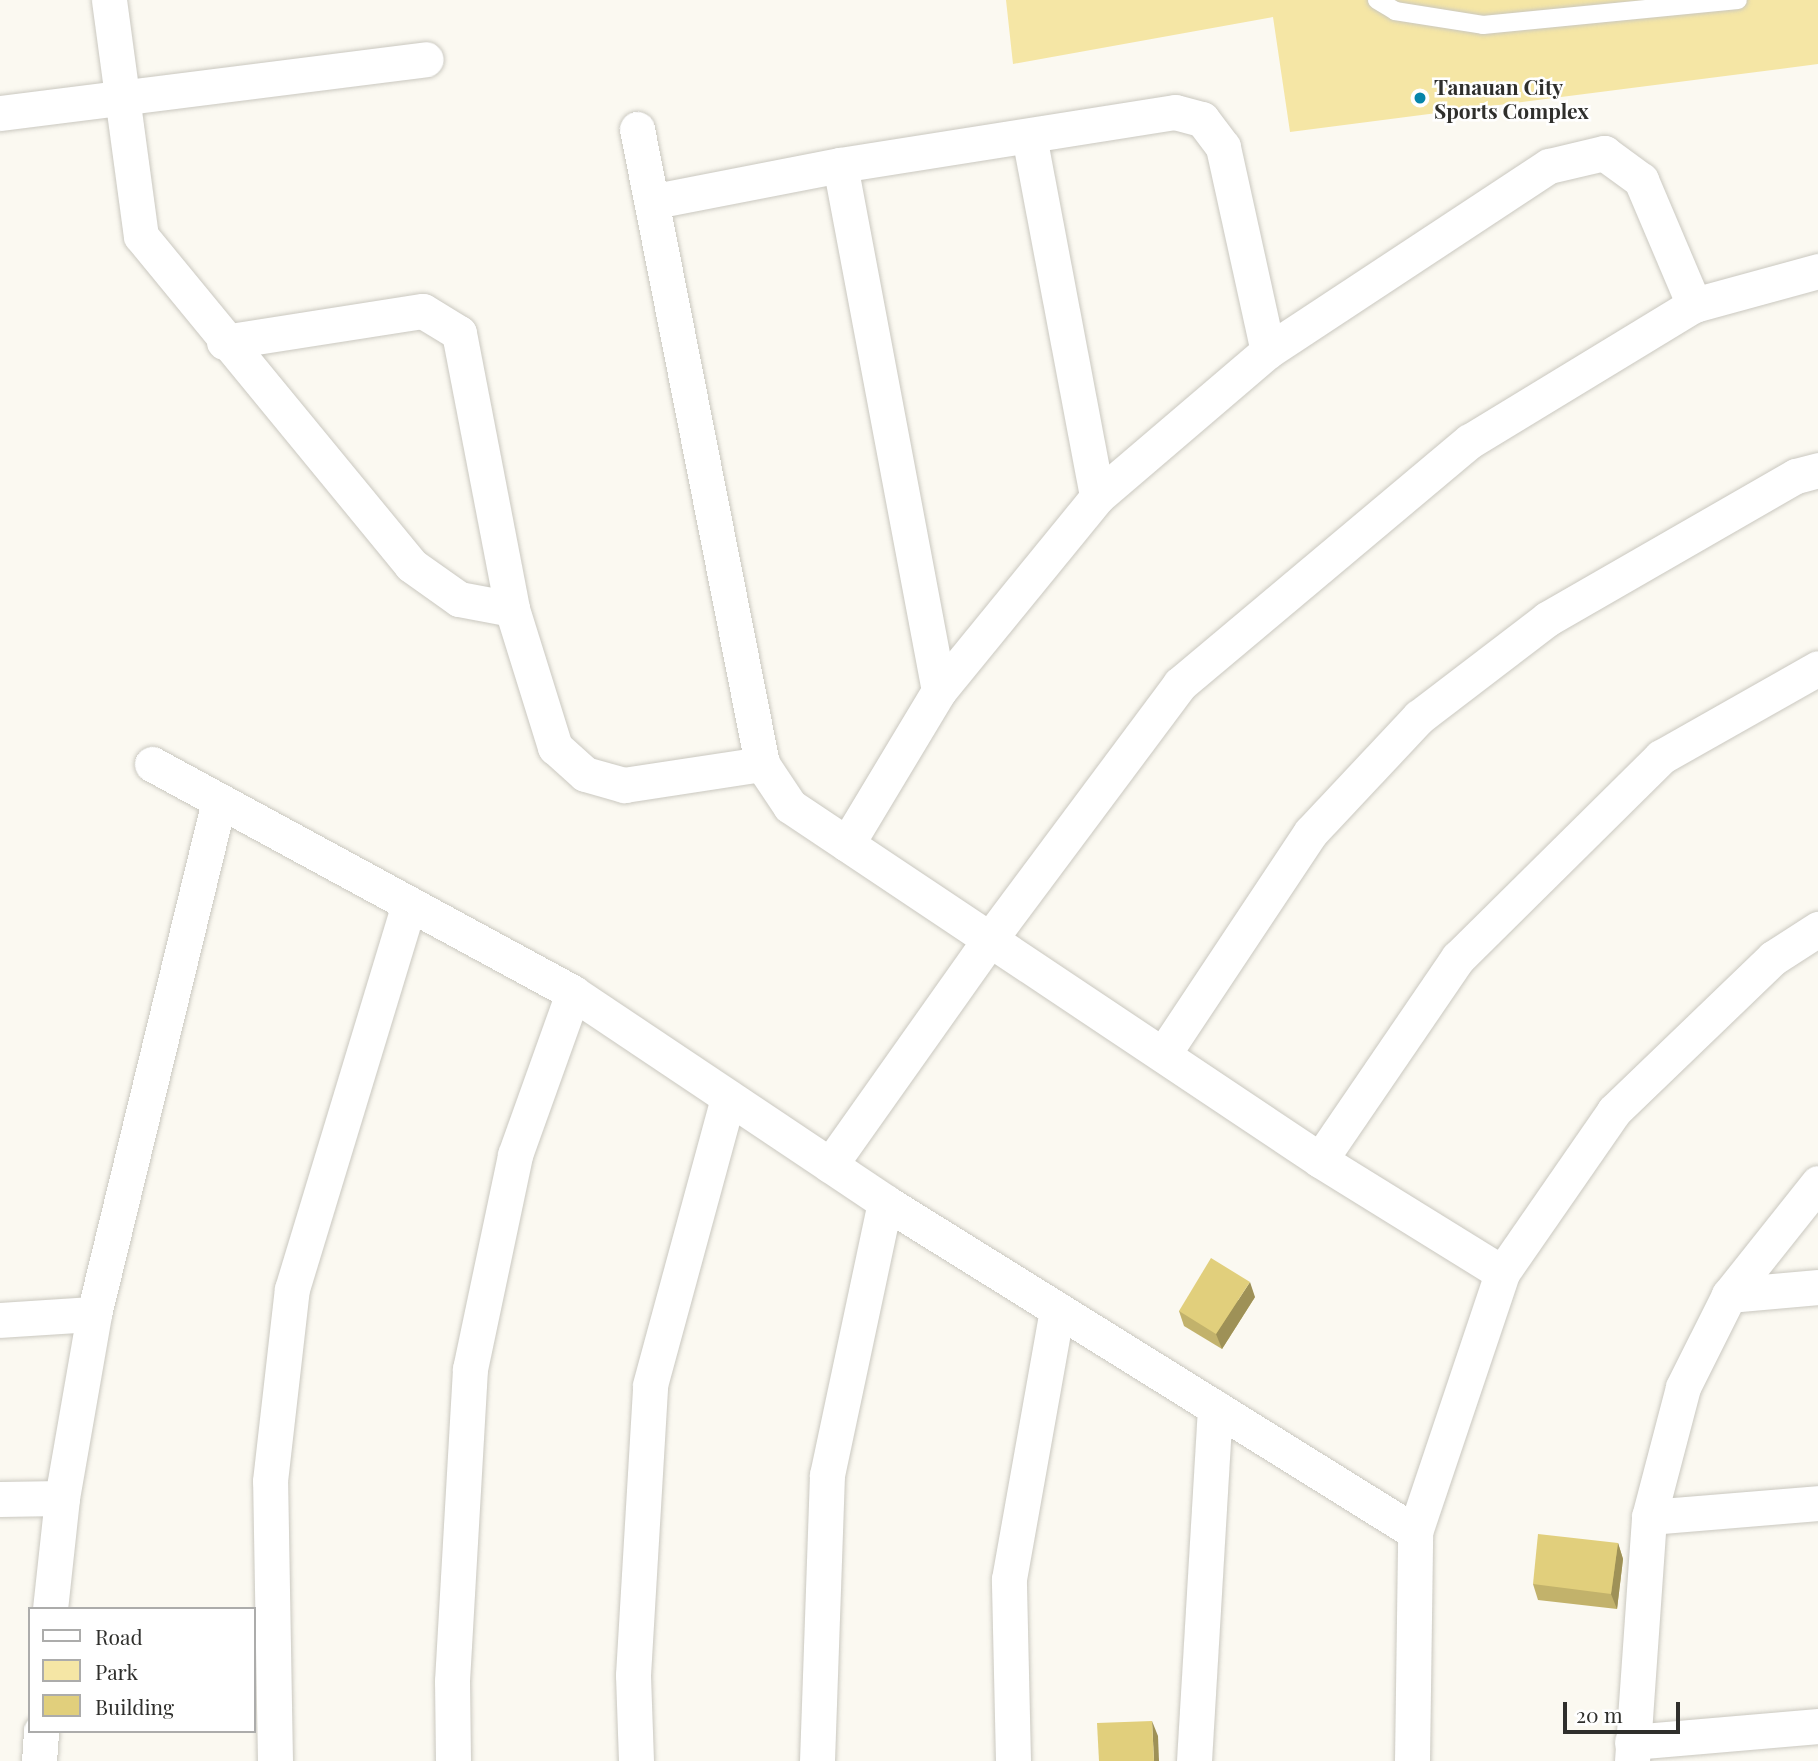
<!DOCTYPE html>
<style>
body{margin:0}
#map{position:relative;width:1818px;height:1761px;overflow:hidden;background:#fbf9f1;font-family:"Playfair Display",serif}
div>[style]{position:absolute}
.green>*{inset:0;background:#f5e6a5}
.roads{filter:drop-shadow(0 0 2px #cac8c0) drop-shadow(0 0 2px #cac8c0)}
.service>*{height:18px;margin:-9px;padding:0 9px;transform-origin:9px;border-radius:9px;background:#fff}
.minor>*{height:35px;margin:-17.5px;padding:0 17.5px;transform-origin:17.5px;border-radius:17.5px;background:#fff}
.wall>*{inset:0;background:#c2b26b}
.shaded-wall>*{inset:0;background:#9e9157}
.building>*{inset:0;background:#e1cf7c}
.dots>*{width:19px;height:19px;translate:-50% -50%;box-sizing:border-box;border:4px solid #fff;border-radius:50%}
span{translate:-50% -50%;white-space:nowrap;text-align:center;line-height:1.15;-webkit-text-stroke:5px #fff;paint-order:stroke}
.poi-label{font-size:21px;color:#2f2f2c;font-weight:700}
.left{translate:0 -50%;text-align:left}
.legend{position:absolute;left:28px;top:1607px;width:228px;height:126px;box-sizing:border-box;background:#fff;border:2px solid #acacab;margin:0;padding:9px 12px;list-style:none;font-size:21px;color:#2f2f2c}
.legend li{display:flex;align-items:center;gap:14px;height:35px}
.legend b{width:35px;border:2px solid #acacab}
.scale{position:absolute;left:1563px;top:1702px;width:117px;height:32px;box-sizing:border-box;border:4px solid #2f2f2c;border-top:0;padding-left:9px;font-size:21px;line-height:24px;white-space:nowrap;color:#2f2f2c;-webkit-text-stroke:5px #fff;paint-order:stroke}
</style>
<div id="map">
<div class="green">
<i style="clip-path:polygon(1006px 0,1818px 0,1818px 64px,1290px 132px,1273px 17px,1013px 64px)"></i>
</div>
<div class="roads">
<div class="service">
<i style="left:1377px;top:0;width:21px;rotate:31deg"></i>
<i style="left:1395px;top:11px;width:89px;rotate:9deg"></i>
<i style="left:1483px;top:25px;width:256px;rotate:-5.6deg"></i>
</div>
<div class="minor">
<i style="left:109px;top:0;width:238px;rotate:82.3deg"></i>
<i style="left:141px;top:236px;width:426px;rotate:50.6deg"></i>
<i style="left:411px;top:565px;width:59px;rotate:35.3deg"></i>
<i style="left:459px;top:599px;width:54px;rotate:10.7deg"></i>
<i style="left:0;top:113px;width:429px;rotate:-7.2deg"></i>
<i style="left:637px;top:129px;width:647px;rotate:78.86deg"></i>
<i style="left:762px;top:764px;width:50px;rotate:56.3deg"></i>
<i style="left:790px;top:806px;width:637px;rotate:33.74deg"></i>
<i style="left:1320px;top:1160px;width:214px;rotate:31.8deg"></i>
<i style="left:1029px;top:136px;width:367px;rotate:79.3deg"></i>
<i style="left:840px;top:165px;width:535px;rotate:79.34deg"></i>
<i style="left:655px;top:201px;width:188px;rotate:-11deg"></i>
<i style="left:840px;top:165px;width:339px;rotate:-9deg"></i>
<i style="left:1175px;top:112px;width:28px;rotate:15deg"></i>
<i style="left:1202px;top:119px;width:35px;rotate:53deg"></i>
<i style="left:1223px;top:147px;width:209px;rotate:77.6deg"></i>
<i style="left:224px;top:342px;width:201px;rotate:-8.9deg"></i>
<i style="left:423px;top:311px;width:42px;rotate:31.4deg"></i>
<i style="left:459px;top:333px;width:281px;rotate:79.1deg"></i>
<i style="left:512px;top:609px;width:145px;rotate:72.7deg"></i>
<i style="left:555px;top:747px;width:40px;rotate:42deg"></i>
<i style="left:585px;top:774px;width:41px;rotate:15.8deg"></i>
<i style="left:624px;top:785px;width:140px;rotate:-8.7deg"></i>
<i style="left:152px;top:764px;width:479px;rotate:28.5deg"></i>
<i style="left:573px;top:993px;width:376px;rotate:33.8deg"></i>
<i style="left:885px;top:1202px;width:624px;rotate:31.91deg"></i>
<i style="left:847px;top:844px;width:179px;rotate:-59deg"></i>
<i style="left:939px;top:691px;width:250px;rotate:-50.8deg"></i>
<i style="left:1097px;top:497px;width:225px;rotate:-40.5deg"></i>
<i style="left:1268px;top:351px;width:336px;rotate:-33.4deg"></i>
<i style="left:1549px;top:166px;width:57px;rotate:-13.3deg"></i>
<i style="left:1604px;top:153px;width:46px;rotate:36.1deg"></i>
<i style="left:1641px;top:180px;width:136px;rotate:67deg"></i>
<i style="left:1164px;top:1053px;width:265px;rotate:-56.4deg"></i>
<i style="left:1311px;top:832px;width:158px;rotate:-46.8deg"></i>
<i style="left:1419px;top:717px;width:161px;rotate:-37.4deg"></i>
<i style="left:1547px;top:619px;width:287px;rotate:-29.9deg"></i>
<i style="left:1796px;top:476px;width:23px;rotate:-15deg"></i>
<i style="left:1320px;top:1160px;width:245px;rotate:-55.7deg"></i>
<i style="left:1458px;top:958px;width:286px;rotate:-44.7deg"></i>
<i style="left:1661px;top:757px;width:180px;rotate:-29.5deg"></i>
<i style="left:830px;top:1165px;width:277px;rotate:-54.7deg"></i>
<i style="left:990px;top:939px;width:318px;rotate:-53.3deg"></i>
<i style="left:1180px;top:684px;width:378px;rotate:-40deg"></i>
<i style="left:1470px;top:441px;width:262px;rotate:-31.3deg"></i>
<i style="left:1694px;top:305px;width:129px;rotate:-15.3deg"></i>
<i style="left:1729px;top:1295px;width:89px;rotate:-5.1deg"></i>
<i style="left:0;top:1320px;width:94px;rotate:-3.7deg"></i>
<i style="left:0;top:1499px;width:62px;rotate:-0.9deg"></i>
<i style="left:1649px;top:1517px;width:170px;rotate:-4.7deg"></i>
<i style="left:50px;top:1609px;width:112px;rotate:-83.8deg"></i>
<i style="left:62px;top:1498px;width:187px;rotate:-80.1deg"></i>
<i style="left:94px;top:1314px;width:528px;rotate:-76.31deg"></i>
<i style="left:1632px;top:1742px;width:187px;rotate:-4.9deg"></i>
<i style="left:39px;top:1761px;width:30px;rotate:-86deg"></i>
<i style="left:275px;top:1761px;width:280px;rotate:-91deg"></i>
<i style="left:270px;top:1481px;width:193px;rotate:-83.5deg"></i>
<i style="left:292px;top:1289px;width:402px;rotate:-73.1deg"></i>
<i style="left:453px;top:1761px;width:80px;rotate:-90.7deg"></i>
<i style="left:452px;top:1681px;width:313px;rotate:-86.7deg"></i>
<i style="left:470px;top:1369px;width:219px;rotate:-78.1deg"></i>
<i style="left:515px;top:1155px;width:172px;rotate:-70.3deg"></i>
<i style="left:636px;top:1761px;width:86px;rotate:-92deg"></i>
<i style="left:633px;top:1675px;width:290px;rotate:-86.6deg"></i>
<i style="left:650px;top:1385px;width:298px;rotate:-74.8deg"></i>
<i style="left:817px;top:1761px;width:286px;rotate:-88deg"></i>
<i style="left:827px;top:1475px;width:279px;rotate:-78deg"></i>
<i style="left:1013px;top:1761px;width:182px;rotate:-91.3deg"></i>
<i style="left:1009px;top:1579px;width:274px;rotate:-79.9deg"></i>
<i style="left:1194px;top:1761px;width:354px;rotate:-86.6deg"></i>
<i style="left:1412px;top:1761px;width:229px;rotate:-89.2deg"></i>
<i style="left:1415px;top:1532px;width:273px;rotate:-71.4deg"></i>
<i style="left:1502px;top:1273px;width:197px;rotate:-55.3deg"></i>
<i style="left:1614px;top:1111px;width:221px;rotate:-43.9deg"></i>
<i style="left:1773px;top:958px;width:54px;rotate:-32.8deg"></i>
<i style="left:1632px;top:1761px;width:245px;rotate:-86deg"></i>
<i style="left:1649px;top:1517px;width:134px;rotate:-75.3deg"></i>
<i style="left:1683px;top:1387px;width:103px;rotate:-63.4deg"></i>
<i style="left:1729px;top:1295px;width:143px;rotate:-51.5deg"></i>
</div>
</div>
<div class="wall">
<i style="clip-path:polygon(1255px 1297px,1222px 1349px,1184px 1326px,1179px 1311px)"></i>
<i style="clip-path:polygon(1618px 1543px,1623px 1559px,1617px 1609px,1538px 1600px,1533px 1584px)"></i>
</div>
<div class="shaded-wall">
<i style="clip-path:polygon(1250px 1282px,1255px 1297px,1222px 1349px,1216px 1334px)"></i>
<i style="clip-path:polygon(1618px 1543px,1623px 1559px,1617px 1609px,1611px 1594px)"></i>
<i style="clip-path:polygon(1152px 1721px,1158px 1736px,1159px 1761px,1154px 1761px)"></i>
</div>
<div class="building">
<i style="clip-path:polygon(1211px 1258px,1250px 1282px,1216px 1334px,1179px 1311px)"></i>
<i style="clip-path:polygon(1538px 1534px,1618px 1543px,1611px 1594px,1533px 1584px)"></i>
<i style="clip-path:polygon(1152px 1721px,1154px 1761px,1099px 1761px,1097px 1723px)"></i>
</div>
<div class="dots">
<i style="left:1420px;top:98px;background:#0785a9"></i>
</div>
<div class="poi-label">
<span class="left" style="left:1434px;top:98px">Tanauan City<br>Sports Complex</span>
</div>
<ul class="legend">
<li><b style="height:9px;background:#fff"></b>Road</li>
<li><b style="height:19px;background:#f5e6a5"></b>Park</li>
<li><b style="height:19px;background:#e1cf7c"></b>Building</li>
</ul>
<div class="scale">20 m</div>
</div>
